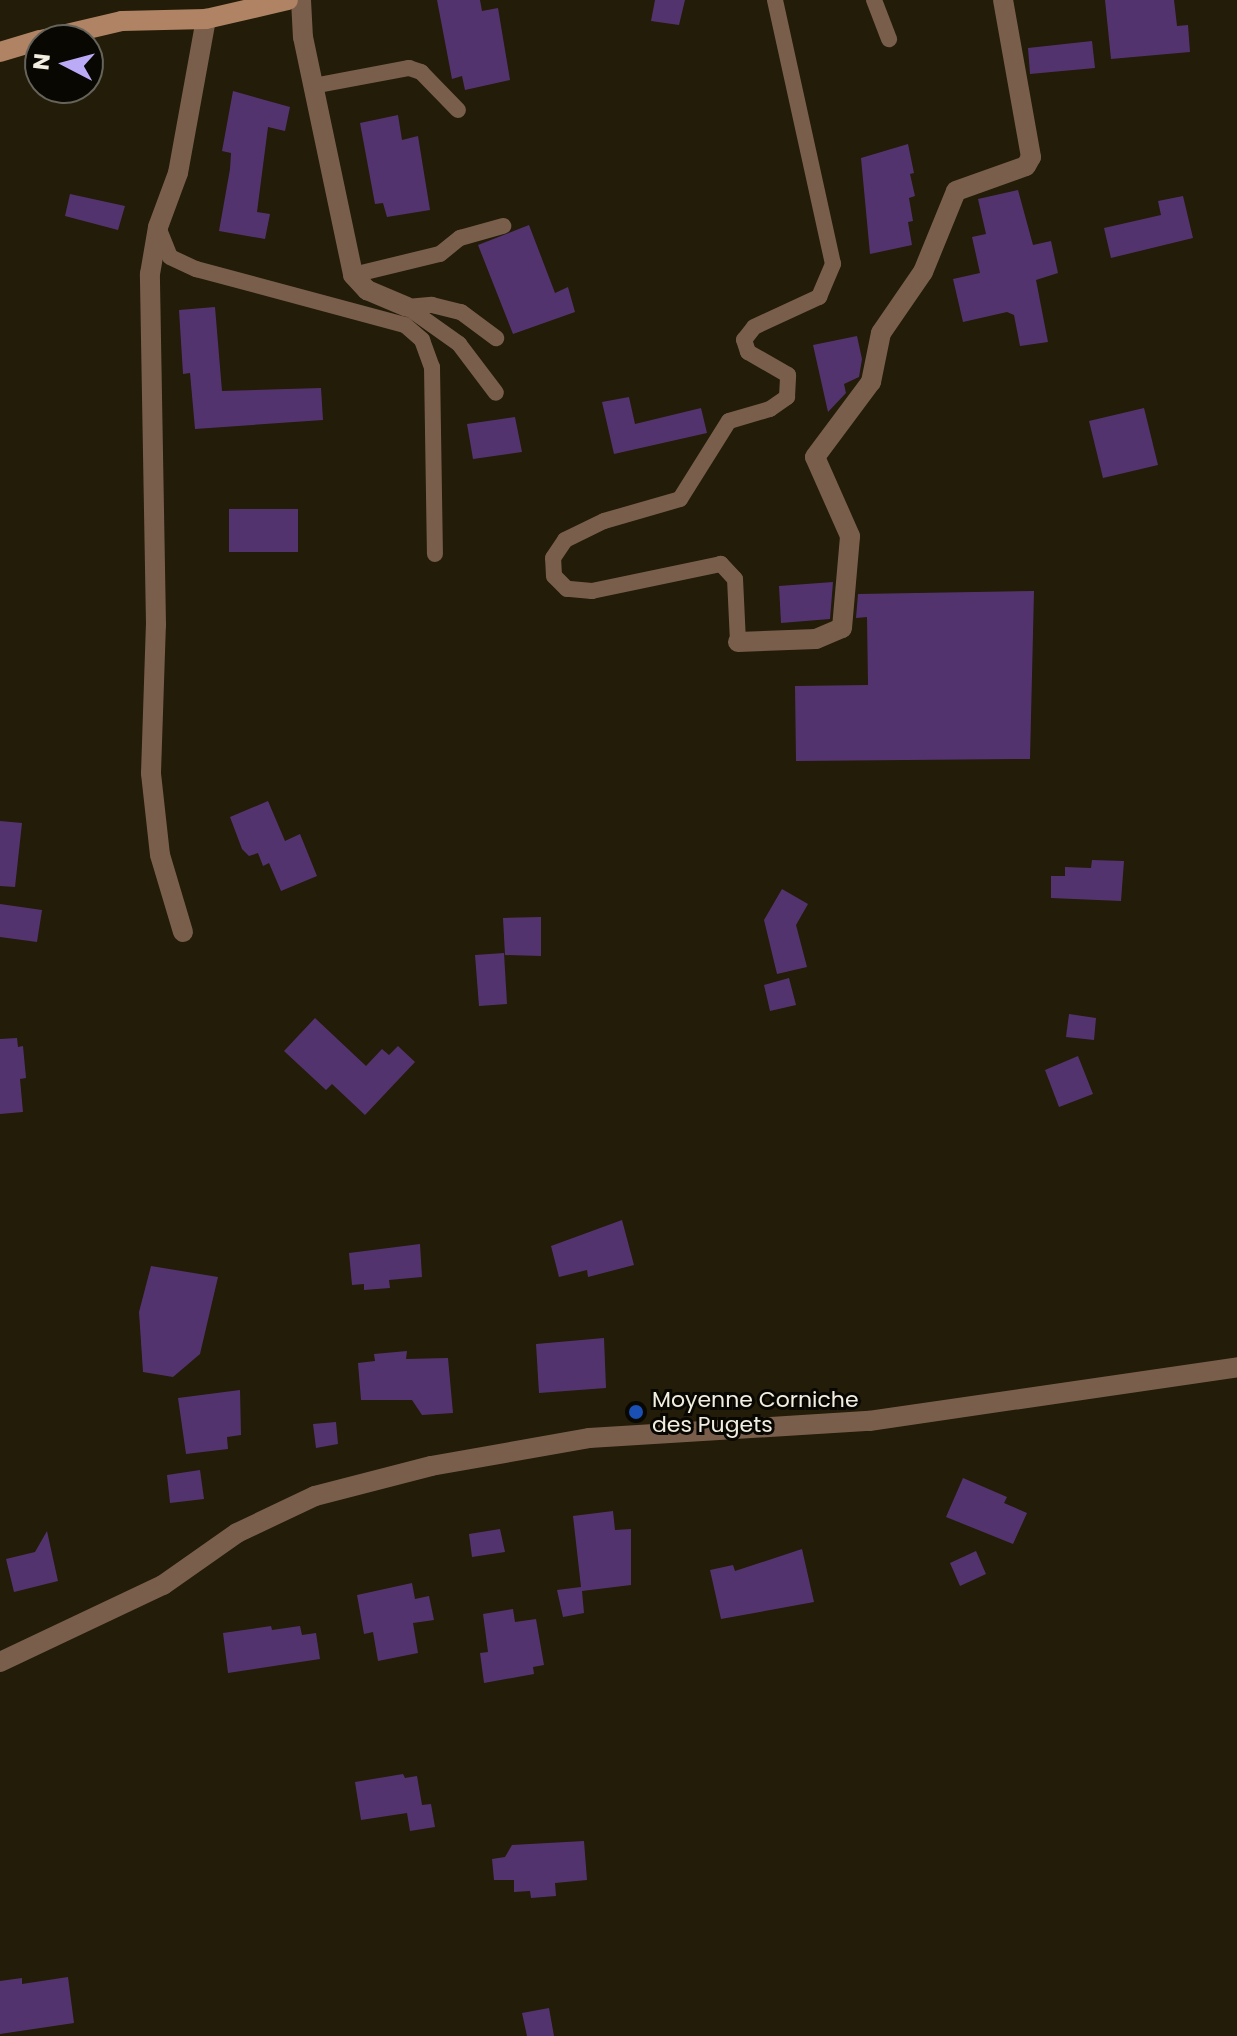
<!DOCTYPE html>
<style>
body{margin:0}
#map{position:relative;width:1237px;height:2036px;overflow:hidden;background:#221c08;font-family:Poppins,sans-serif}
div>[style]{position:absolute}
.building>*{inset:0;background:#53336e}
.service>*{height:16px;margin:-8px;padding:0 8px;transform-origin:8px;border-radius:8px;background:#7a5e4c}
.minor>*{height:20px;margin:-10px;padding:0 10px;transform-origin:10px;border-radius:10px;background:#7a5e4c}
.tertiary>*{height:20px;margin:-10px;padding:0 10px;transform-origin:10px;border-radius:10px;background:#7a5e4c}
.secondary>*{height:20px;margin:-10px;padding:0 10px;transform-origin:10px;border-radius:10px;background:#b08365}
.dots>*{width:22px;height:22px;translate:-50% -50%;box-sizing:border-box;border:4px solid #090702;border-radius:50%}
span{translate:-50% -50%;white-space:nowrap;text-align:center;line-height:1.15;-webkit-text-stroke:6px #090702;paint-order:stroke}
.poi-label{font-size:22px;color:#f2eee1}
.left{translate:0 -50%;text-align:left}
.north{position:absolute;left:24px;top:24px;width:80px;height:80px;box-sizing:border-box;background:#090702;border:2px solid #66635b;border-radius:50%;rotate:276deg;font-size:22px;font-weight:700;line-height:32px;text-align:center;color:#f2eee1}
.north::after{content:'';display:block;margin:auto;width:28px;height:36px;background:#bbaaf6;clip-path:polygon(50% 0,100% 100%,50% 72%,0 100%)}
</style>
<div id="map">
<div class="building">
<i style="clip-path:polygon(437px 0,480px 0,482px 11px,498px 8px,510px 80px,465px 90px,462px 76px,452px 79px)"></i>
<i style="clip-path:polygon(655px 0,685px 0,679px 25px,651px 21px)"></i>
<i style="clip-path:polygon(1105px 0,1174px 0,1177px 26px,1188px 25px,1190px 52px,1111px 59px)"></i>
<i style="clip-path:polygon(1092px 41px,1095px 68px,1030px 74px,1028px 48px)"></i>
<i style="clip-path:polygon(233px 91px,290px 107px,285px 131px,268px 127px,257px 212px,270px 214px,265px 239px,219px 231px,230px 169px,231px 153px,222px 151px)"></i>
<i style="clip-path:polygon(398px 115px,402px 140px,418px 136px,430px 210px,387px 217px,383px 203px,375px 204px,360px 123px)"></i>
<i style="clip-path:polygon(908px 144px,914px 173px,910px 174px,915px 196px,909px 198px,913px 221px,908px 222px,912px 245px,870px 254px,861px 158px)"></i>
<i style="clip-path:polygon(1018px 190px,1033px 245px,1051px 241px,1058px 273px,1036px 280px,1048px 342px,1020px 346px,1014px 315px,1007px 312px,963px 322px,953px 279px,980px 273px,972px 237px,986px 234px,978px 199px)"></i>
<i style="clip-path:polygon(70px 194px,125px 206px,118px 230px,65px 216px)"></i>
<i style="clip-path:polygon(1183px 196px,1193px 238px,1111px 258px,1104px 228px,1161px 215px,1158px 201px)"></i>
<i style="clip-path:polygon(529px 225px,555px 293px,568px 287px,575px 312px,513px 334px,478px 245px)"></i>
<i style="clip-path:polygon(215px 307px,222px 391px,321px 388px,323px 420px,195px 429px,190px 373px,183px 374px,179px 310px)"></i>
<i style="clip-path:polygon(857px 336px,862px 359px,859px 377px,844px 384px,846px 393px,828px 412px,813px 345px)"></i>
<i style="clip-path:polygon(629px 397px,635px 424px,701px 408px,707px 433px,614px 454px,602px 402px)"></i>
<i style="clip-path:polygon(1144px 408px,1158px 465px,1103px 478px,1089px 421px)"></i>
<i style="clip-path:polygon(515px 417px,522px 452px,473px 459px,467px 424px)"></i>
<i style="clip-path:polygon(229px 509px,298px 509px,298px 552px,229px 552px)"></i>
<i style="clip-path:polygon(833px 582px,830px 619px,781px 623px,779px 586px)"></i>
<i style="clip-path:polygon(1034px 591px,1030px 759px,796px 761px,795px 686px,868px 685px,867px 617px,856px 618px,858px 594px)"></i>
<i style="clip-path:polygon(268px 801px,285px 841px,300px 834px,317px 876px,281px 891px,269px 863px,263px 866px,258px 853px,249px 856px,242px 849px,230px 817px)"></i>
<i style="clip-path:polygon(0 821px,22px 823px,15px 887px,0 886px)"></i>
<i style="clip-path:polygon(1092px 860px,1124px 861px,1121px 901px,1051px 898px,1051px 876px,1065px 876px,1065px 867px,1091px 868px)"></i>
<i style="clip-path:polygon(782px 889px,808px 904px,796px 925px,807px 967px,777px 974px,764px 920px)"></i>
<i style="clip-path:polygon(0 904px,42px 910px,37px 942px,0 937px)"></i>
<i style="clip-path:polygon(541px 917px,541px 956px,505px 955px,503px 918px)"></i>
<i style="clip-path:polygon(504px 953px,507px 1004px,479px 1006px,475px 955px)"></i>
<i style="clip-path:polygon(789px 978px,796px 1005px,770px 1011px,764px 985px)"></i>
<i style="clip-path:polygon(1069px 1014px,1096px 1018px,1094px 1040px,1066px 1037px)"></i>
<i style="clip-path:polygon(315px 1018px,366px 1066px,382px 1049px,389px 1055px,398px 1046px,415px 1062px,365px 1115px,332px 1084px,326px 1090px,284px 1051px)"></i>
<i style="clip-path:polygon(17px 1038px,18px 1047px,23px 1046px,26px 1078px,20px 1079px,23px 1112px,0 1114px,0 1039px)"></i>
<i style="clip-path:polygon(1078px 1056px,1093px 1094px,1059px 1107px,1045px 1070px)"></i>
<i style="clip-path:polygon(622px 1220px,634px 1265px,588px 1277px,587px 1270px,559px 1277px,551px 1246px)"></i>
<i style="clip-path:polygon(420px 1244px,422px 1277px,389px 1280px,390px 1288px,364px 1290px,364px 1284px,352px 1285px,349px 1253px)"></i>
<i style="clip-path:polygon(151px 1266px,218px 1277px,200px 1354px,173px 1377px,143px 1372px,139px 1312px)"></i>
<i style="clip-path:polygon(604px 1338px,606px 1388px,539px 1393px,536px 1344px)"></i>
<i style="clip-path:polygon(407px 1351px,406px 1359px,448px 1358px,453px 1413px,422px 1415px,412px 1400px,361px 1400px,358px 1363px,375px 1361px,374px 1354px)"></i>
<i style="clip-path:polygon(240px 1390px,241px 1435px,227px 1437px,228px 1449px,186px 1454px,178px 1398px)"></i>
<i style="clip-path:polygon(336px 1422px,338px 1444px,316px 1448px,313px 1424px)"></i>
<i style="clip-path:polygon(200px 1470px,204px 1499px,170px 1503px,167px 1475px)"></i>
<i style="clip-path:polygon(963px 1478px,1007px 1497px,1004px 1503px,1027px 1513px,1013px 1544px,946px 1517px)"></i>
<i style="clip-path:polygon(613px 1511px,615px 1530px,631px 1529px,631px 1585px,582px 1591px,584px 1613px,563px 1617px,557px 1590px,581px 1587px,573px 1516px)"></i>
<i style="clip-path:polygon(500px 1529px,505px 1552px,472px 1557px,469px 1534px)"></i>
<i style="clip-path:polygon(47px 1531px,58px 1581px,14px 1592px,6px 1559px,35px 1552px)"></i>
<i style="clip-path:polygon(802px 1549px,814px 1602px,721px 1619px,710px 1570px,733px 1565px,735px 1571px)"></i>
<i style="clip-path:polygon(976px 1551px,986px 1574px,960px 1586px,950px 1563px)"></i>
<i style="clip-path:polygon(412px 1583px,415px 1599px,429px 1596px,434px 1620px,413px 1623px,418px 1653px,378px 1661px,373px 1632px,364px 1634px,357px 1595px)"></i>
<i style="clip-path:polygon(513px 1609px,515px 1622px,536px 1619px,544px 1665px,533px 1667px,534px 1674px,484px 1683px,480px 1653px,488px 1652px,483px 1614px)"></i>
<i style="clip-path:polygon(271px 1626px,272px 1630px,300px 1626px,302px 1635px,316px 1633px,320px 1659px,228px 1673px,223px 1633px)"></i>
<i style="clip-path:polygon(403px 1774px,405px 1778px,417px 1776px,422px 1805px,431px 1804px,435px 1827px,410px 1831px,407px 1813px,361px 1820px,355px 1782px)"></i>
<i style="clip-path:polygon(584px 1841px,587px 1880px,555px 1883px,556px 1896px,531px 1898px,530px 1891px,514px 1892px,514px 1880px,494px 1880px,492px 1859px,505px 1857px,512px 1845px)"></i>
<i style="clip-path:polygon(68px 1977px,74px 2023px,0 2034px,0 1981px,22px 1978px,22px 1984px)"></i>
<i style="clip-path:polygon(549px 2008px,554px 2036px,527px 2036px,522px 2013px)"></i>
</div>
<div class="service">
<i style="left:874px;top:0;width:42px;rotate:69deg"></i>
<i style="left:313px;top:86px;width:98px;rotate:-10.6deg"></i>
<i style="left:409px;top:68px;width:13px;rotate:18deg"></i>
<i style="left:421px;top:72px;width:53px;rotate:45.8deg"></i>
<i style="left:158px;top:227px;width:32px;rotate:68deg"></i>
<i style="left:170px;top:257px;width:29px;rotate:25deg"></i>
<i style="left:196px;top:269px;width:216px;rotate:15deg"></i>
<i style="left:405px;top:325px;width:23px;rotate:41deg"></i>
<i style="left:422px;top:340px;width:29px;rotate:70deg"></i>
<i style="left:432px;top:367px;width:187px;rotate:89.1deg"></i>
<i style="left:353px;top:275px;width:89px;rotate:-13.6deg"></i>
<i style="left:440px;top:254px;width:26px;rotate:-39deg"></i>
<i style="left:460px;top:238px;width:45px;rotate:-15.6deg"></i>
<i style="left:407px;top:307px;width:64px;rotate:35.4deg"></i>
<i style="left:459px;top:344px;width:61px;rotate:52.9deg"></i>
<i style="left:407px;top:307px;width:25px;rotate:-5deg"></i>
<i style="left:432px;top:305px;width:30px;rotate:14deg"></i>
<i style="left:461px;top:312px;width:44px;rotate:36.6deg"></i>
<i style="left:738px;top:642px;width:63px;rotate:-92.7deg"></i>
<i style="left:735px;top:579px;width:21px;rotate:-133deg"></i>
<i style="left:721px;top:564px;width:132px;rotate:168.2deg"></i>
<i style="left:592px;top:591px;width:25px;rotate:-175deg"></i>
<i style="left:567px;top:589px;width:18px;rotate:-135deg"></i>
<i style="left:554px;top:576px;width:18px;rotate:-93deg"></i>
<i style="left:553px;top:558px;width:22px;rotate:-56deg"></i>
<i style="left:565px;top:540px;width:43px;rotate:-26deg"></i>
<i style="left:604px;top:521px;width:79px;rotate:-16.1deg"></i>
<i style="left:680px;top:499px;width:92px;rotate:-57.9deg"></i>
<i style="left:729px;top:421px;width:43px;rotate:-16.3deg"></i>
<i style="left:770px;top:409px;width:21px;rotate:-35deg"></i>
<i style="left:787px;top:397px;width:22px;rotate:-87deg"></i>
<i style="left:788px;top:375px;width:46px;rotate:-150.1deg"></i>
<i style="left:748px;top:352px;width:13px;rotate:-108deg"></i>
<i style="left:744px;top:340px;width:16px;rotate:-52deg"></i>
<i style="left:754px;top:327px;width:72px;rotate:-24.8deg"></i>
<i style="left:819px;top:297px;width:36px;rotate:-67deg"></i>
<i style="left:833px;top:264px;width:270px;rotate:-102.4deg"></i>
</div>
<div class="minor">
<i style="left:301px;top:0;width:37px;rotate:87deg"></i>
<i style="left:303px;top:37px;width:243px;rotate:78.1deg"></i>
<i style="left:353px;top:275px;width:21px;rotate:47deg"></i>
<i style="left:367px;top:290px;width:43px;rotate:23deg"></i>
<i style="left:738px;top:642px;width:78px;rotate:-2.2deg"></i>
<i style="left:816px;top:639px;width:28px;rotate:-23deg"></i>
<i style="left:842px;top:628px;width:92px;rotate:-85deg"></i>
<i style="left:850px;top:536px;width:86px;rotate:-113.9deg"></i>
<i style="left:815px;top:457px;width:94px;rotate:-53.3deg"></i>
<i style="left:871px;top:382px;width:50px;rotate:-78.5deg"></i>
<i style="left:881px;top:333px;width:74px;rotate:-55.5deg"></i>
<i style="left:923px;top:272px;width:87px;rotate:-67.8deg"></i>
<i style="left:956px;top:191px;width:74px;rotate:-19.7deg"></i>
<i style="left:1026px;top:166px;width:10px;rotate:-61deg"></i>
<i style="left:1031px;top:157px;width:159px;rotate:-100.1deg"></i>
<i style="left:183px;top:932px;width:80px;rotate:-106.6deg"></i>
<i style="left:160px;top:855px;width:82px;rotate:-96.3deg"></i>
<i style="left:151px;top:773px;width:148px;rotate:-88.1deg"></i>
<i style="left:156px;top:625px;width:351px;rotate:-91deg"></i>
<i style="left:150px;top:274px;width:48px;rotate:-80.3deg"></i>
<i style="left:158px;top:227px;width:58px;rotate:-69.7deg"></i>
<i style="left:178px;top:173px;width:157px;rotate:-79.7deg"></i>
</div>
<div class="tertiary">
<i style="left:0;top:1662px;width:180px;rotate:-25.3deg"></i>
<i style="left:163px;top:1585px;width:90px;rotate:-35.1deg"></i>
<i style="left:237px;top:1533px;width:86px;rotate:-25.4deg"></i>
<i style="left:315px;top:1496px;width:120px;rotate:-14.5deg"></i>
<i style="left:431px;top:1466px;width:160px;rotate:-10deg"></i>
<i style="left:589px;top:1438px;width:281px;rotate:-3.5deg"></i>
<i style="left:869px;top:1421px;width:372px;rotate:-8.3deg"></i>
</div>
<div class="secondary">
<i style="left:41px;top:40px;width:83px;rotate:-13.2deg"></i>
<i style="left:122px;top:21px;width:84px;rotate:-1.4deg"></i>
<i style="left:206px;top:19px;width:84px;rotate:-13deg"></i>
<i style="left:0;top:52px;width:42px;rotate:-16.7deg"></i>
</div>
<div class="dots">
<i style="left:636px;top:1412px;background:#1a4fb4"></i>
</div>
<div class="poi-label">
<span class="left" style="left:652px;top:1412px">Moyenne Corniche<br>des Pugets</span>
</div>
<div class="north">N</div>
</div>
